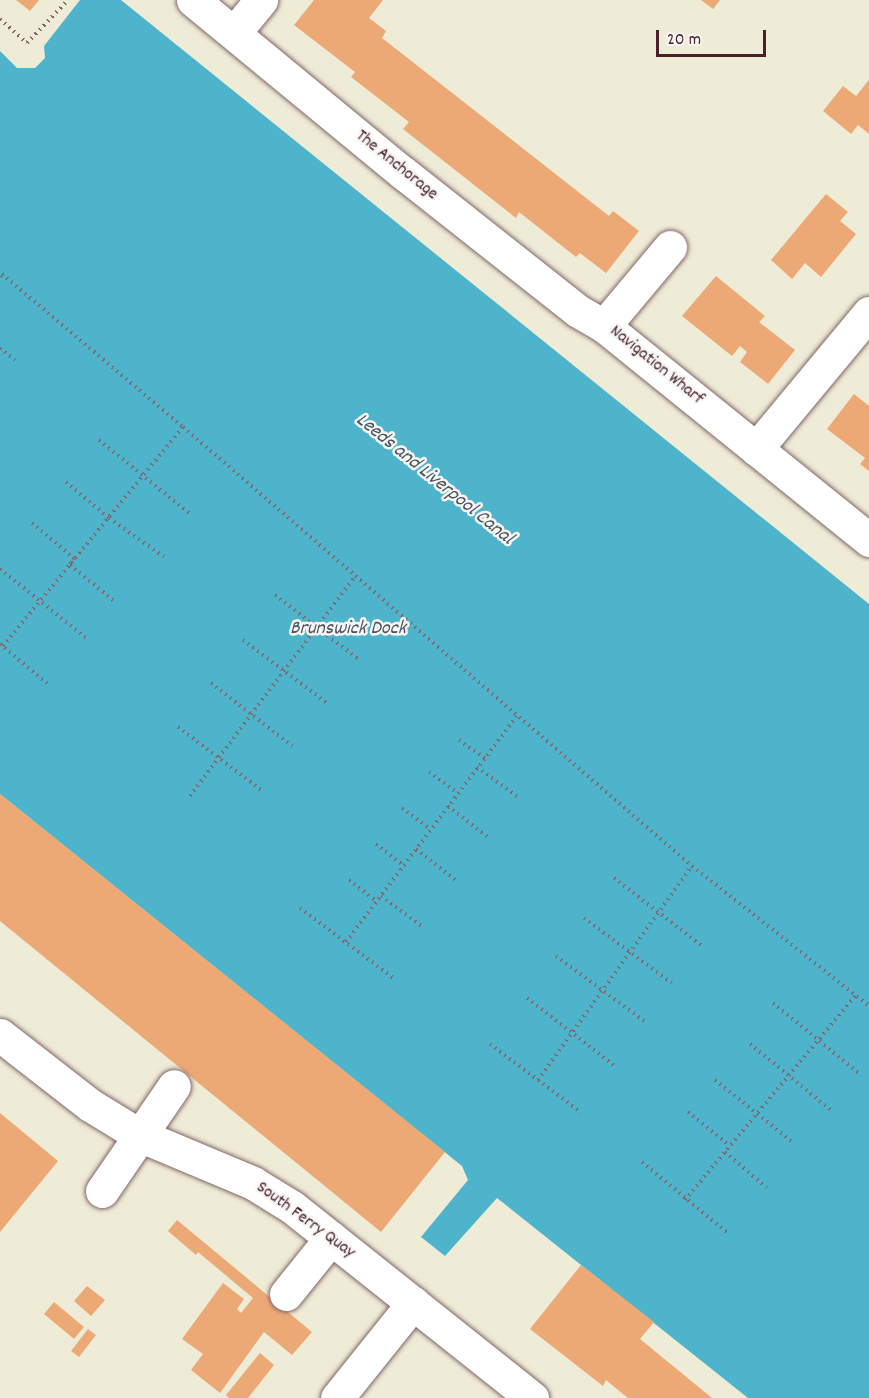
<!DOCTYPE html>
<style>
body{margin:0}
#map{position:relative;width:869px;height:1398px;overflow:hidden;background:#eeebd6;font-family:Dekko,sans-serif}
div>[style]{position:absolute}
.water>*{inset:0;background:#4eb4cc}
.building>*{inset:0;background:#eca975}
.path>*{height:4px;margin-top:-2px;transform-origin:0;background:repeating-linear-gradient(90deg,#836667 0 1.5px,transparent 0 6px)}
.roads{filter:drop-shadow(0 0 2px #836667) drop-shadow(0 0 2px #836667)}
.minor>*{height:33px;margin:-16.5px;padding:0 16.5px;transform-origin:16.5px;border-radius:16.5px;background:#fff}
span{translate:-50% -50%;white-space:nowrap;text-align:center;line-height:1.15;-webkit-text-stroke:5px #f6f6f2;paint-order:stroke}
.street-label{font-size:18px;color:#4a1f2b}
.water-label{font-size:20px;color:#4b5363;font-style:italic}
.scale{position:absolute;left:656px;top:30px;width:110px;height:27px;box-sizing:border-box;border:3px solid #4a1f2b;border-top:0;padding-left:8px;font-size:18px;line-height:21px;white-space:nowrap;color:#4a1f2b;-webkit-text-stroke:4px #f6f6f2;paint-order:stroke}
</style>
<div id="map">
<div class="water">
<i style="clip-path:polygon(80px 0,121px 0,869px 604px,869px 1398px,748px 1398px,497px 1198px,445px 1256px,421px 1237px,468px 1180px,462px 1166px,0 794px,0 51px,17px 68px,35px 68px,45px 58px,44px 46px)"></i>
</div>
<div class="building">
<i style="clip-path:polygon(16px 0,39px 0,30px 11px)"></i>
<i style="clip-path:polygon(314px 0,383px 0,369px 18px,386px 31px,382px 38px,609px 216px,613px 211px,639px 231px,606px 273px,580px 253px,576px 257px,519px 212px,516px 218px,403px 129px,409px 122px,351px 77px,355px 72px,294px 25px)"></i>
<i style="clip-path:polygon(701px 0,720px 0,713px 9px)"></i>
<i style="clip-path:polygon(869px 80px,869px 134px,858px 125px,851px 134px,823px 111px,843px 86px,856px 96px)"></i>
<i style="clip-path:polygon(826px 194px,848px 212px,840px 221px,856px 234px,821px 277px,805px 263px,792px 279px,771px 260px)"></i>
<i style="clip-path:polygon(716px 276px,765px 316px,759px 322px,795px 350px,768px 384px,740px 362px,747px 352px,740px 346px,732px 356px,682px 316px)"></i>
<i style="clip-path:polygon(854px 394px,869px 406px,869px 471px,860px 464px,865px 458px,827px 429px)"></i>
<i style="clip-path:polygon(0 794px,445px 1152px,381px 1232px,0 921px)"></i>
<i style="clip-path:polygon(0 1113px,58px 1161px,0 1232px)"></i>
<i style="clip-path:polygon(177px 1220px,312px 1332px,292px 1355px,264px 1332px,220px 1393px,191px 1370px,203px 1354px,182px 1339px,223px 1283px,244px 1299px,237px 1309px,241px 1313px,253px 1298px,198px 1252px,196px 1255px,168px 1231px)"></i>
<i style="clip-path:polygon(581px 1265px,654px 1322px,640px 1339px,712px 1398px,628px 1398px,606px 1380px,603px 1386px,530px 1329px)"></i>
<i style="clip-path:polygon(87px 1286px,105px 1300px,91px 1316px,74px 1301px)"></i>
<i style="clip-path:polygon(54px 1302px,84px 1327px,74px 1339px,44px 1314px)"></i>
<i style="clip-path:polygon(88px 1329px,96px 1335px,79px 1357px,71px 1351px)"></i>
<i style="clip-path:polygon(260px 1353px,274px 1365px,248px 1398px,229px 1398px,226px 1395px)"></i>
</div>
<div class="path">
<i style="left:0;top:19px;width:36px;rotate:42deg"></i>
<i style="left:27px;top:43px;width:59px;rotate:-46.4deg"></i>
<i style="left:0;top:277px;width:4px;rotate:-56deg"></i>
<i style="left:2px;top:274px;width:237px;rotate:40.2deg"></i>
<i style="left:183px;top:427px;width:672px;rotate:40.78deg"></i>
<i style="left:692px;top:866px;width:226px;rotate:38.3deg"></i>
<i style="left:0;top:348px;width:19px;rotate:39deg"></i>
<i style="left:99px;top:440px;width:117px;rotate:39.1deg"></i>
<i style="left:66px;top:482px;width:56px;rotate:39.9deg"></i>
<i style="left:109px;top:518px;width:67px;rotate:35.3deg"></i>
<i style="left:32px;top:523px;width:55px;rotate:39.8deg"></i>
<i style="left:74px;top:558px;width:8px;rotate:120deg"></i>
<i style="left:70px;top:565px;width:57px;rotate:39.3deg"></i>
<i style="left:0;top:569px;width:110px;rotate:38.7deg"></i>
<i style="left:275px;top:595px;width:105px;rotate:37.6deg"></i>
<i style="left:243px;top:640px;width:104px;rotate:36.8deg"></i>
<i style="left:0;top:644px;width:62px;rotate:39.8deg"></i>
<i style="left:3px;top:646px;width:283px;rotate:-50.6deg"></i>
<i style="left:211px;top:683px;width:103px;rotate:37.9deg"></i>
<i style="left:178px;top:727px;width:104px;rotate:37.2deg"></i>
<i style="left:459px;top:740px;width:32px;rotate:35deg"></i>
<i style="left:477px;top:767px;width:52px;rotate:36.4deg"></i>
<i style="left:429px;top:772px;width:36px;rotate:36deg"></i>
<i style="left:190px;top:796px;width:275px;rotate:-53.1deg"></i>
<i style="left:448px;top:806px;width:53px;rotate:38.2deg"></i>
<i style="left:402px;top:808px;width:35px;rotate:37deg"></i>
<i style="left:376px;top:844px;width:36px;rotate:38deg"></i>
<i style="left:416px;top:849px;width:53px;rotate:38.2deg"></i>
<i style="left:614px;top:878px;width:111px;rotate:37.7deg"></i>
<i style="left:349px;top:880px;width:36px;rotate:38deg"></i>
<i style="left:381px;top:896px;width:52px;rotate:36.4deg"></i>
<i style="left:300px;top:908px;width:119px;rotate:36.8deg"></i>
<i style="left:584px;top:918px;width:109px;rotate:36.5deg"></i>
<i style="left:346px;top:942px;width:283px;rotate:-52.9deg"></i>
<i style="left:556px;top:956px;width:113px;rotate:36.4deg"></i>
<i style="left:527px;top:998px;width:113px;rotate:37.8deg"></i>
<i style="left:773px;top:1003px;width:114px;rotate:39.3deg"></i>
<i style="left:490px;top:1044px;width:114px;rotate:36.8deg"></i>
<i style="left:750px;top:1044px;width:104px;rotate:39.2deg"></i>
<i style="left:538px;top:1080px;width:264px;rotate:-54.3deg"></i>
<i style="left:715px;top:1080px;width:102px;rotate:38.7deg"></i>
<i style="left:688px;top:1112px;width:54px;rotate:39deg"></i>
<i style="left:725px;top:1152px;width:55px;rotate:40.6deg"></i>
<i style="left:642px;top:1162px;width:114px;rotate:39.7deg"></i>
<i style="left:685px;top:1200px;width:267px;rotate:-50.2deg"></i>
</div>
<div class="roads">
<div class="minor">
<i style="left:193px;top:0;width:271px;rotate:39.5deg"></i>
<i style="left:402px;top:172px;width:224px;rotate:38.3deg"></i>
<i style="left:578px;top:311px;width:30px;rotate:30deg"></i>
<i style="left:604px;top:326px;width:341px;rotate:38.9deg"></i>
<i style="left:234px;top:33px;width:43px;rotate:-50.7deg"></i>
<i style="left:604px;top:326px;width:103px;rotate:-50.1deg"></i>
<i style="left:756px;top:449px;width:177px;rotate:-50.3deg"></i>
<i style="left:0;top:1035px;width:114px;rotate:37.9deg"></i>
<i style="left:90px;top:1105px;width:57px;rotate:31.5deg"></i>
<i style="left:139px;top:1135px;width:124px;rotate:22.8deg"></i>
<i style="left:253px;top:1183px;width:46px;rotate:31.6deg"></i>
<i style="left:292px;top:1207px;width:307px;rotate:38.5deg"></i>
<i style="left:102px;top:1191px;width:127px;rotate:-55.6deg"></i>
<i style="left:286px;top:1294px;width:72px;rotate:-51.2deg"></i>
<i style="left:337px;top:1398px;width:122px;rotate:-51.3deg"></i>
</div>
</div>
<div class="street-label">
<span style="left:396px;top:166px;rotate:39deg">The Anchorage</span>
<span style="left:656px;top:366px;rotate:39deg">Navigation Wharf</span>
<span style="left:305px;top:1221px;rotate:36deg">South Ferry Quay</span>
</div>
<div class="water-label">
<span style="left:434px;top:480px;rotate:39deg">Leeds and Liverpool Canal</span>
<span style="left:348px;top:629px">Brunswick Dock</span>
</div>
<div class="scale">20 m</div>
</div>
